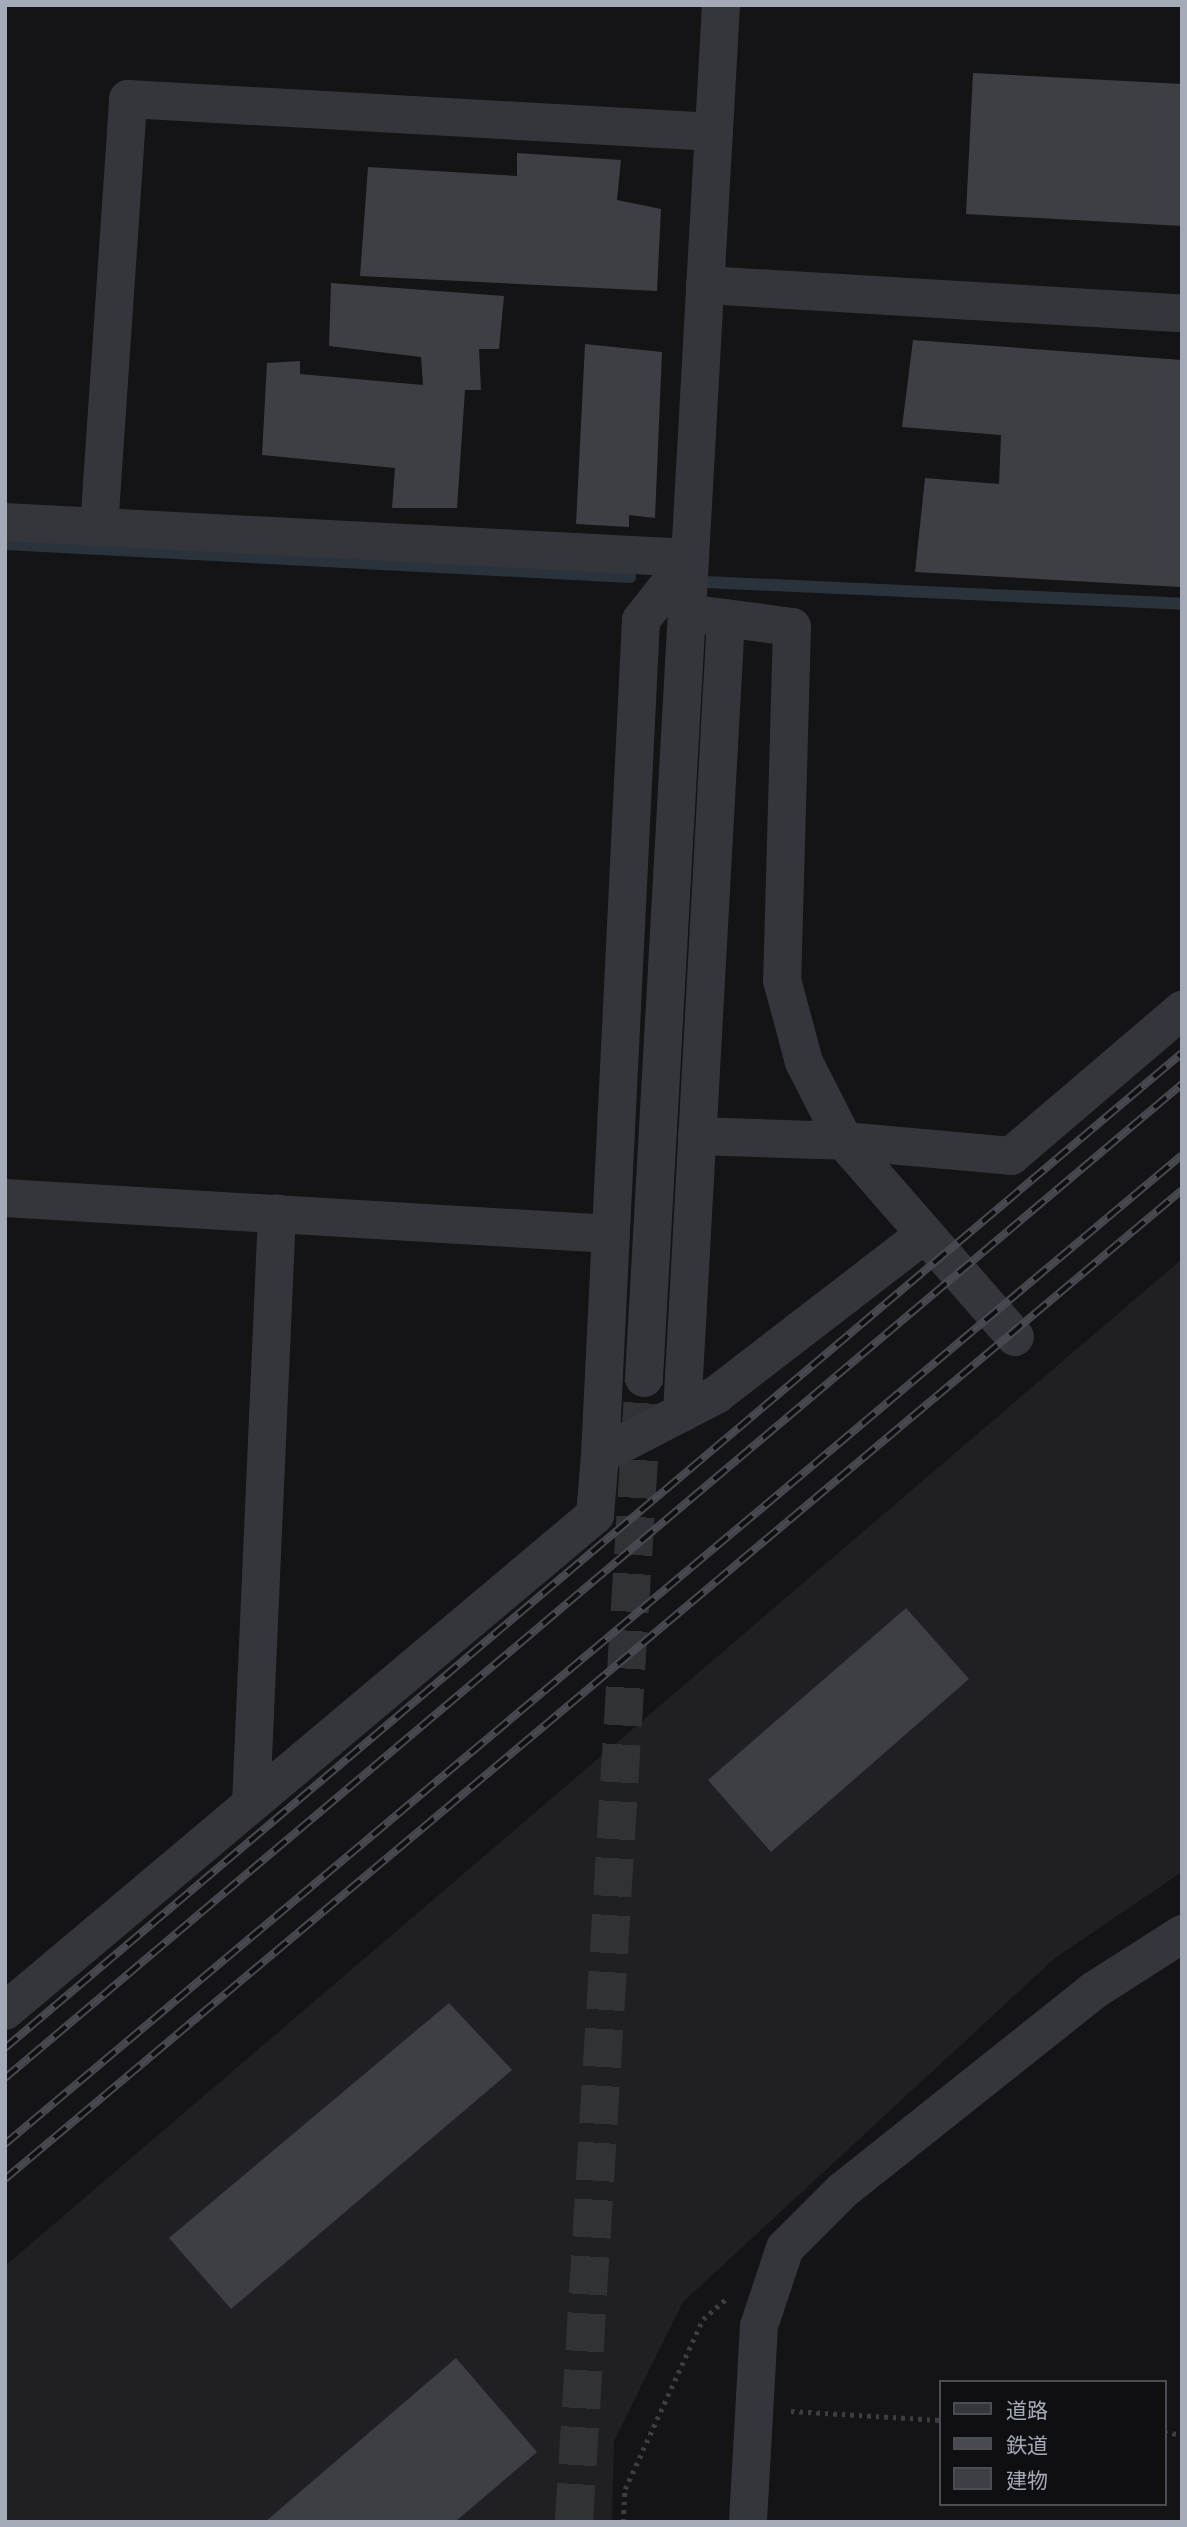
<!DOCTYPE html>
<meta charset="utf-8">
<style>
body{margin:0}
#map{position:relative;width:1187px;height:2527px;overflow:hidden;background:#141416;font-family:Inter,"Noto Sans JP",sans-serif}
div>[style]{position:absolute}
.built>*{inset:0;background:#202024}
.stream>*{height:12px;margin:-6px;padding:0 6px;transform-origin:6px;border-radius:6px;background:#2a333b}
.building>*{inset:0;background:#3e3f44}
.minor-tunnel>*{height:38px;margin-top:-19px;transform-origin:0;background:repeating-linear-gradient(90deg,#313236 0 38px,transparent 0 57px)}
.path>*{height:4.5px;margin-top:-2.25px;transform-origin:0;background:repeating-linear-gradient(90deg,#3b3d43 0 3.5px,transparent 0 8.5px)}
.minor>*{height:38px;margin:-19px;padding:0 19px;transform-origin:19px;border-radius:19px;background:#35363c}
.rail>*{height:8px;margin-top:-4px;transform-origin:0;background:repeating-linear-gradient(90deg,#0f0f11 0 16px,#484a51 0 32px);box-sizing:border-box;border-block:2px solid #484a51}
span{translate:-50% -50%;white-space:nowrap;text-align:center;line-height:1.15;-webkit-text-stroke:5px #0f0f11;paint-order:stroke}
.frame{position:absolute;inset:0;border:7px solid #a5aab8;pointer-events:none}
.legend{position:absolute;left:939px;top:2380px;width:228px;height:126px;box-sizing:border-box;background:#0f0f11;border:2px solid #4b4d54;margin:0;padding:9px 12px;list-style:none;font-size:21px;color:#a5aab8}
.legend li{display:flex;align-items:center;gap:14px;height:35px}
.legend b{width:35px;border:2px solid #4b4d54}
</style>
<div id="map">
<div class="built">
<i style="clip-path:polygon(1182px 1259px,1182px 1872px,1055px 1958px,683px 2302px,614px 2441px,612px 2522px,5px 2522px,5px 2266px)"></i>
</div>
<div class="stream">
<i style="left:5px;top:544px;width:626px;rotate:3.02deg"></i>
<i style="left:705px;top:582px;width:478px;rotate:2.6deg"></i>
</div>
<div class="building">
<i style="clip-path:polygon(973px 73px,1182px 84px,1182px 226px,966px 214px)"></i>
<i style="clip-path:polygon(517px 153px,621px 160px,617px 200px,661px 209px,657px 291px,360px 276px,368px 167px,517px 176px)"></i>
<i style="clip-path:polygon(331px 283px,504px 296px,499px 349px,479px 349px,481px 390px,465px 390px,457px 508px,392px 508px,395px 468px,262px 455px,267px 363px,300px 361px,300px 374px,423px 385px,421px 357px,329px 346px)"></i>
<i style="clip-path:polygon(913px 340px,1182px 360px,1180px 587px,915px 572px,925px 478px,999px 484px,1001px 435px,902px 427px)"></i>
<i style="clip-path:polygon(585px 344px,662px 352px,655px 518px,629px 515px,629px 527px,576px 524px)"></i>
<i style="clip-path:polygon(906px 1608px,969px 1679px,771px 1852px,708px 1780px)"></i>
<i style="clip-path:polygon(449px 2003px,512px 2070px,231px 2309px,169px 2238px)"></i>
<i style="clip-path:polygon(456px 2358px,537px 2452px,455px 2522px,265px 2522px)"></i>
</div>
<div class="minor-tunnel">
<i style="left:574px;top:2522px;width:1146px;rotate:-86.5deg"></i>
</div>
<div class="path">
<i style="left:791px;top:2411px;width:149px;rotate:3.5deg"></i>
<i style="left:1164px;top:2433px;width:18px;rotate:3deg"></i>
<i style="left:623px;top:2522px;width:33px;rotate:-87deg"></i>
<i style="left:625px;top:2489px;width:187px;rotate:-65.4deg"></i>
<i style="left:703px;top:2319px;width:30px;rotate:-41deg"></i>
</div>
<div class="minor">
<i style="left:705px;top:285px;width:478px;rotate:3.4deg"></i>
<i style="left:5px;top:522px;width:686px;rotate:3.01deg"></i>
<i style="left:99px;top:528px;width:430px;rotate:-86.1deg"></i>
<i style="left:128px;top:99px;width:587px;rotate:3.22deg"></i>
<i style="left:690px;top:558px;width:79px;rotate:128.3deg"></i>
<i style="left:641px;top:620px;width:836px;rotate:92.81deg"></i>
<i style="left:600px;top:1455px;width:131px;rotate:-27.3deg"></i>
<i style="left:716px;top:1395px;width:262px;rotate:-37.6deg"></i>
<i style="left:687px;top:613px;width:106px;rotate:7.6deg"></i>
<i style="left:792px;top:627px;width:353px;rotate:91.6deg"></i>
<i style="left:782px;top:980px;width:85px;rotate:75deg"></i>
<i style="left:804px;top:1062px;width:89px;rotate:63.1deg"></i>
<i style="left:844px;top:1141px;width:260px;rotate:48.9deg"></i>
<i style="left:697px;top:1136px;width:147px;rotate:1.9deg"></i>
<i style="left:844px;top:1141px;width:168px;rotate:5.1deg"></i>
<i style="left:1011px;top:1156px;width:225px;rotate:-40.5deg"></i>
<i style="left:5px;top:1198px;width:607px;rotate:3.4deg"></i>
<i style="left:644px;top:1378px;width:1375px;rotate:-86.79deg"></i>
<i style="left:682px;top:1413px;width:796px;rotate:-86.83deg"></i>
<i style="left:251px;top:1804px;width:591px;rotate:-87.48deg"></i>
<i style="left:5px;top:2011px;width:771px;rotate:-40.05deg"></i>
<i style="left:595px;top:1515px;width:60px;rotate:-85.2deg"></i>
<i style="left:748px;top:2522px;width:196px;rotate:-86.8deg"></i>
<i style="left:759px;top:2326px;width:82px;rotate:-71.6deg"></i>
<i style="left:785px;top:2248px;width:81px;rotate:-45deg"></i>
<i style="left:842px;top:2191px;width:321px;rotate:-38.5deg"></i>
<i style="left:1093px;top:1991px;width:106px;rotate:-32.6deg"></i>
</div>
<div class="rail">
<i style="left:5px;top:2048px;width:1541px;rotate:-40.21deg"></i>
<i style="left:5px;top:2078px;width:1541px;rotate:-40.18deg"></i>
<i style="left:5px;top:2144px;width:1537px;rotate:-40.04deg"></i>
<i style="left:5px;top:2179px;width:1537px;rotate:-40.04deg"></i>
</div>
<div class="frame"></div>
<ul class="legend">
<li><b style="height:9px;background:#35363c"></b>道路</li>
<li><b style="height:9px;background:#484a51"></b>鉄道</li>
<li><b style="height:19px;background:#3e3f44"></b>建物</li>
</ul>
</div>
